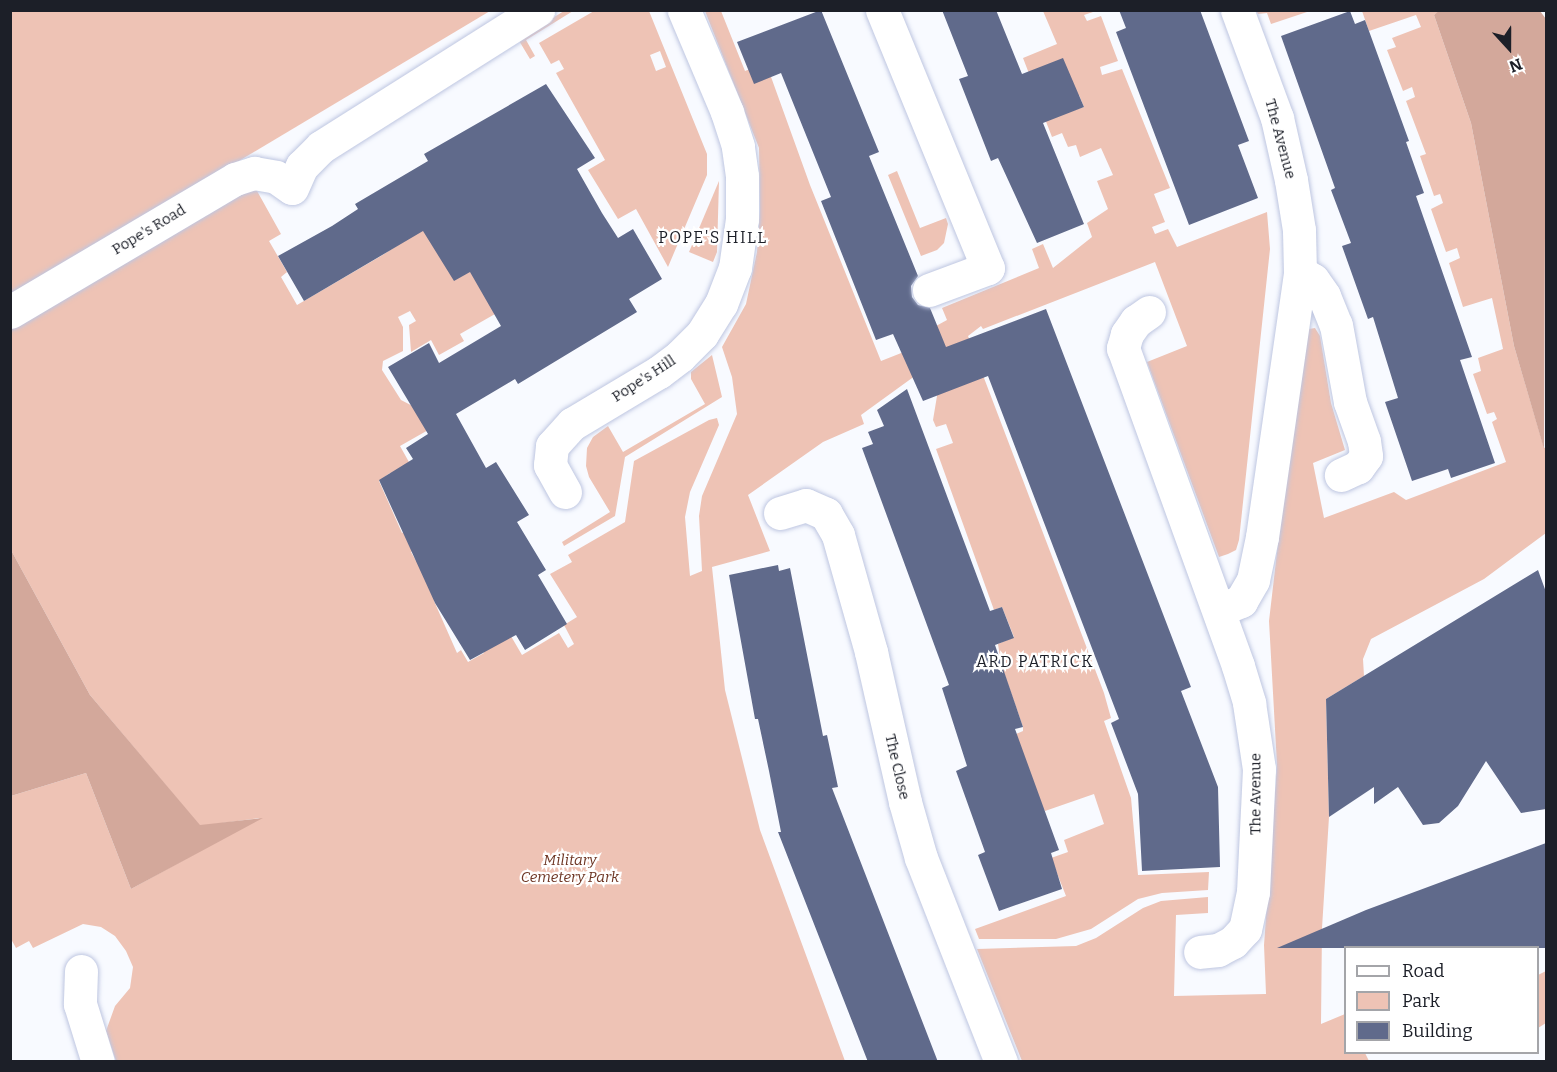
<!DOCTYPE html>
<style>
body{margin:0}
#map{position:relative;width:1557px;height:1072px;overflow:hidden;background:#f8faff;font-family:Bitter,serif}
div>[style]{position:absolute}
.green>*{inset:0;background:#eec3b5}
.forest>*{inset:0;background:#d3a89b}
.building>*{inset:0;background:#606a8b}
.roads{filter:drop-shadow(0 0 2px #bec6e1) drop-shadow(0 0 2px #bec6e1)}
.minor>*{height:33px;margin:-16.5px;padding:0 16.5px;transform-origin:16.5px;border-radius:16.5px;background:#fff}
span{translate:-50% -50%;white-space:nowrap;text-align:center;line-height:1.15;-webkit-text-stroke:4.5px #fff;paint-order:stroke}
.street-label{font-size:15px;color:#1c1f28}
.park-label{font-size:15px;color:#6e3624;font-style:italic}
.neighbourhood-label{font-size:16px;color:#1c1f28;letter-spacing:1.5px}
.frame{position:absolute;inset:0;border:12px solid #1c1f28;pointer-events:none}
.legend{position:absolute;left:1344px;top:946px;width:195px;height:108px;box-sizing:border-box;background:#fff;border:2px solid #a4a5a9;margin:0;padding:8px 10px;list-style:none;font-size:18px;color:#1c1f28}
.legend li{display:flex;align-items:center;gap:12px;height:30px}
.legend b{width:30px;border:2px solid #a4a5a9}
.north{position:absolute;left:1479px;top:18px;width:60px;height:60px;-webkit-text-stroke:4px #fff;paint-order:stroke;rotate:159deg;font-size:16px;font-weight:700;line-height:24px;text-align:center;color:#1c1f28}
.north::after{content:'';display:block;margin:auto;width:21px;height:27px;background:#1c1f28;clip-path:polygon(50% 0,100% 100%,50% 72%,0 100%)}
</style>
<div id="map">
<div class="green">
<i style="clip-path:polygon(11px 11px,490px 11px,11px 297px)"></i>
<i style="clip-path:polygon(564px 11px,573px 11px,526px 40px,535px 56px,530px 59px,518px 39px)"></i>
<i style="clip-path:polygon(evenodd,594px 11px,649px 11px,707px 154px,707px 175px,668px 267px,636px 209px,618px 219px,588px 170px,605px 160px,556px 73px,564px 69px,559px 60px,551px 64px,539px 43px,594px 11px,660px 51px,666px 67px,656px 71px,650px 55px,660px 51px)"></i>
<i style="clip-path:polygon(evenodd,705px 11px,721px 11px,745px 71px,766px 63px,810px 185px,881px 361px,924px 344px,936px 326px,947px 320px,942px 308px,1039px 268px,1032px 249px,1043px 244px,1053px 268px,1092px 237px,1087px 223px,1108px 209px,1097px 181px,1113px 175px,1101px 148px,1080px 157px,1076px 145px,1068px 147px,1062px 133px,1052px 137px,1045px 119px,1084px 107px,1079px 95px,1051px 106px,1033px 84px,1023px 58px,1057px 44px,1043px 11px,1096px 11px,1084px 15px,1087px 21px,1101px 16px,1118px 61px,1100px 67px,1102px 75px,1122px 69px,1170px 188px,1154px 194px,1165px 222px,1152px 227px,1155px 234px,1168px 229px,1177px 247px,1267px 212px,1270px 249px,1239px 540px,1236px 550px,1228px 554px,1219px 557px,1147px 362px,1187px 346px,1155px 262px,983px 329px,981px 326px,968px 336px,1104px 693px,1111px 718px,1104px 721px,1131px 798px,1138px 875px,1209px 872px,1208px 890px,1162px 893px,1138px 899px,1091px 929px,1056px 939px,979px 939px,975px 929px,1066px 896px,1051px 858px,1068px 852px,1064px 840px,1104px 824px,1094px 794px,1045px 811px,1043px 808px,1016px 734px,1023px 731px,1023px 727px,1001px 664px,998px 644px,1014px 637px,1002px 607px,994px 610px,936px 449px,953px 443px,946px 424px,936px 427px,933px 420px,937px 396px,930px 365px,861px 415px,864px 424px,823px 442px,748px 495px,770px 551px,712px 567px,725px 690px,760px 830px,845px 1061px,116px 1061px,106px 1031px,115px 1006px,130px 988px,133px 967px,126px 951px,115px 936px,101px 927px,83px 924px,33px 948px,29px 941px,16px 948px,11px 939px,11px 796px,86px 773px,131px 889px,260px 818px,200px 826px,90px 695px,11px 550px,10px 326px,252px 182px,281px 234px,269px 241px,287px 272px,281px 277px,297px 305px,381px 256px,482px 191px,509px 306px,460px 334px,464px 341px,439px 355px,431px 340px,411px 352px,409px 325px,416px 321px,410px 311px,398px 317px,403px 327px,403px 351px,383px 361px,382px 370px,401px 400px,432px 416px,437px 425px,400px 446px,419px 480px,390px 473px,379px 481px,402px 533px,417px 525px,480px 574px,434px 601px,457px 653px,461px 650px,468px 662px,484px 653px,478px 641px,505px 626px,522px 655px,559px 633px,568px 648px,574px 644px,564px 625px,577px 617px,550px 574px,572px 562px,568px 555px,625px 522px,634px 461px,709px 420px,717px 418px,719px 425px,690px 492px,685px 517px,690px 576px,702px 571px,699px 516px,702px 496px,737px 414px,732px 377px,722px 347px,746px 304px,757px 252px,760px 211px,759px 148px,705px 11px,425px 543px,430px 553px,416px 561px,411px 552px,425px 543px)"></i>
<i style="clip-path:polygon(1256px 11px,1310px 11px,1271px 24px,1267px 13px,1258px 14px)"></i>
<i style="clip-path:polygon(1362px 11px,1440px 11px,1434px 15px,1471px 123px,1514px 346px,1544px 448px,1546px 447px,1546px 533px,1484px 579px,1371px 639px,1363px 659px,1364px 676px,1326px 699px,1329px 817px,1322px 928px,1321px 1024px,1345px 1014px,1346px 1052px,1365px 1053px,1369px 1061px,1022px 1061px,977px 949px,1076px 946px,1096px 938px,1143px 908px,1161px 901px,1208px 897px,1208px 913px,1176px 915px,1174px 996px,1266px 994px,1264px 945px,1277px 765px,1269px 621px,1289px 449px,1309px 329px,1315px 328px,1320px 336px,1331px 403px,1345px 450px,1313px 463px,1324px 518px,1394px 492px,1406px 500px,1506px 462px,1492px 422px,1497px 419px,1494px 412px,1487px 414px,1473px 374px,1481px 371px,1478px 358px,1503px 349px,1492px 298px,1463px 307px,1449px 263px,1460px 258px,1457px 248px,1446px 252px,1431px 209px,1443px 203px,1440px 194px,1434px 196px,1420px 156px,1426px 154px,1406px 101px,1415px 97px,1412px 87px,1403px 91px,1387px 50px,1396px 47px,1392px 38px,1421px 27px,1416px 15px,1369px 31px)"></i>
<i style="clip-path:polygon(897px 171px,920px 228px,946px 218px,948px 224px,944px 243px,937px 250px,921px 256px,888px 175px)"></i>
<i style="clip-path:polygon(719px 181px,717px 252px,713px 262px,689px 252px)"></i>
<i style="clip-path:polygon(712px 355px,722px 397px,625px 457px,615px 516px,564px 546px,562px 542px,610px 512px,589px 477px,586px 466px,587px 448px,593px 437px,608px 426px,623px 452px,705px 404px,691px 379px,691px 372px)"></i>
<i style="clip-path:polygon(1546px 971px,1546px 1023px,1538px 1028px,1538px 975px)"></i>
</div>
<div class="forest">
<i style="clip-path:polygon(1440px 10px,1540px 11px,1546px 19px,1544px 449px,1514px 346px,1471px 123px,1434px 15px)"></i>
<i style="clip-path:polygon(11px 550px,90px 695px,200px 825px,263px 818px,131px 889px,86px 773px,11px 796px)"></i>
</div>
<div class="building">
<i style="clip-path:polygon(821px 10px,879px 152px,869px 156px,918px 276px,911px 286px,912px 297px,918px 305px,930px 308px,946px 347px,1046px 309px,1191px 687px,1181px 691px,1218px 787px,1220px 867px,1142px 871px,1138px 794px,1111px 723px,1119px 719px,988px 376px,923px 401px,893px 334px,876px 340px,821px 201px,831px 197px,781px 73px,754px 84px,737px 42px)"></i>
<i style="clip-path:polygon(942px 10px,996px 10px,1022px 74px,1063px 58px,1084px 107px,1043px 123px,1084px 224px,1037px 243px,998px 158px,991px 161px,959px 79px,968px 76px)"></i>
<i style="clip-path:polygon(1119px 10px,1200px 10px,1249px 141px,1238px 145px,1258px 198px,1189px 225px,1116px 32px,1126px 28px)"></i>
<i style="clip-path:polygon(1350px 11px,1355px 24px,1365px 20px,1409px 141px,1406px 142px,1424px 193px,1416px 196px,1472px 357px,1460px 360px,1495px 463px,1451px 478px,1448px 469px,1412px 481px,1385px 402px,1398px 398px,1373px 317px,1368px 319px,1342px 246px,1351px 243px,1331px 190px,1335px 188px,1281px 36px)"></i>
<i style="clip-path:polygon(546px 84px,595px 158px,577px 169px,602px 213px,618px 238px,633px 229px,662px 279px,629px 299px,637px 312px,518px 384px,515px 379px,456px 414px,486px 468px,496px 462px,529px 515px,517px 522px,546px 570px,538px 575px,567px 624px,525px 650px,516px 635px,470px 660px,435px 603px,379px 480px,413px 459px,406px 448px,428px 434px,388px 367px,429px 343px,439px 363px,501px 326px,470px 272px,454px 281px,423px 231px,304px 301px,278px 256px,332px 226px,358px 209px,355px 204px,428px 161px,424px 154px)"></i>
<i style="clip-path:polygon(907px 389px,990px 611px,1002px 607px,1014px 638px,995px 645px,1023px 727px,1015px 729px,1059px 850px,1051px 853px,1062px 889px,999px 911px,978px 855px,985px 852px,956px 771px,967px 766px,942px 688px,949px 685px,862px 448px,873px 444px,868px 432px,884px 426px,877px 410px)"></i>
<i style="clip-path:polygon(778px 565px,779px 571px,790px 568px,823px 736px,827px 735px,838px 787px,832px 788px,938px 1062px,868px 1062px,778px 832px,781px 832px,769px 771px,758px 719px,755px 719px,729px 575px)"></i>
<i style="clip-path:polygon(1538px 570px,1546px 592px,1546px 809px,1521px 813px,1486px 761px,1458px 806px,1439px 823px,1423px 825px,1398px 787px,1374px 804px,1374px 787px,1329px 817px,1326px 699px)"></i>
<i style="clip-path:polygon(1546px 843px,1546px 948px,1277px 948px,1366px 910px)"></i>
</div>
<div class="roads">
<div class="minor">
<i style="left:882px;top:10px;width:279px;rotate:67.7deg"></i>
<i style="left:988px;top:268px;width:63px;rotate:159.6deg"></i>
<i style="left:1300px;top:272px;width:15px;rotate:32deg"></i>
<i style="left:1313px;top:280px;width:19px;rotate:55deg"></i>
<i style="left:1324px;top:296px;width:31px;rotate:68deg"></i>
<i style="left:1336px;top:325px;width:78px;rotate:79.7deg"></i>
<i style="left:1350px;top:402px;width:41px;rotate:70.3deg"></i>
<i style="left:1364px;top:441px;width:15px;rotate:82deg"></i>
<i style="left:1366px;top:456px;width:14px;rotate:126deg"></i>
<i style="left:1358px;top:467px;width:19px;rotate:155deg"></i>
<i style="left:10px;top:312px;width:261px;rotate:-30.6deg"></i>
<i style="left:235px;top:179px;width:20px;rotate:-18deg"></i>
<i style="left:254px;top:173px;width:22px;rotate:10deg"></i>
<i style="left:276px;top:177px;width:19px;rotate:35deg"></i>
<i style="left:292px;top:188px;width:24px;rotate:-66deg"></i>
<i style="left:302px;top:166px;width:27px;rotate:-45deg"></i>
<i style="left:321px;top:147px;width:257px;rotate:-32.3deg"></i>
<i style="left:1149px;top:312px;width:16px;rotate:145deg"></i>
<i style="left:1136px;top:321px;width:16px;rotate:125deg"></i>
<i style="left:1127px;top:334px;width:15px;rotate:106deg"></i>
<i style="left:1123px;top:348px;width:338px;rotate:70.1deg"></i>
<i style="left:1238px;top:666px;width:39px;rotate:73deg"></i>
<i style="left:1249px;top:703px;width:67px;rotate:81.4deg"></i>
<i style="left:1259px;top:769px;width:123px;rotate:92.8deg"></i>
<i style="left:1253px;top:892px;width:38px;rotate:102deg"></i>
<i style="left:1245px;top:929px;width:18px;rotate:133deg"></i>
<i style="left:1233px;top:942px;width:17px;rotate:152deg"></i>
<i style="left:1218px;top:950px;width:18px;rotate:174deg"></i>
<i style="left:565px;top:492px;width:31px;rotate:-119deg"></i>
<i style="left:550px;top:465px;width:19px;rotate:-84deg"></i>
<i style="left:552px;top:446px;width:30px;rotate:-48deg"></i>
<i style="left:572px;top:424px;width:101px;rotate:-30.9deg"></i>
<i style="left:659px;top:372px;width:26px;rotate:-37deg"></i>
<i style="left:680px;top:356px;width:31px;rotate:-45deg"></i>
<i style="left:702px;top:334px;width:36px;rotate:-58deg"></i>
<i style="left:721px;top:304px;width:39px;rotate:-69deg"></i>
<i style="left:735px;top:268px;width:49px;rotate:-81.9deg"></i>
<i style="left:742px;top:219px;width:43px;rotate:-90deg"></i>
<i style="left:742px;top:176px;width:30px;rotate:-98deg"></i>
<i style="left:738px;top:146px;width:36px;rotate:-108deg"></i>
<i style="left:727px;top:112px;width:111px;rotate:-112.9deg"></i>
<i style="left:780px;top:513px;width:27px;rotate:-17deg"></i>
<i style="left:806px;top:505px;width:22px;rotate:24deg"></i>
<i style="left:826px;top:514px;width:24px;rotate:60deg"></i>
<i style="left:838px;top:535px;width:122px;rotate:74.2deg"></i>
<i style="left:871px;top:652px;width:154px;rotate:77.2deg"></i>
<i style="left:905px;top:802px;width:58px;rotate:74.1deg"></i>
<i style="left:921px;top:858px;width:219px;rotate:68.6deg"></i>
<i style="left:1219px;top:610px;width:24px;rotate:-22deg"></i>
<i style="left:1241px;top:601px;width:24px;rotate:-60deg"></i>
<i style="left:1253px;top:580px;width:44px;rotate:-78.2deg"></i>
<i style="left:1262px;top:537px;width:268px;rotate:-81.8deg"></i>
<i style="left:1300px;top:272px;width:42px;rotate:-91.4deg"></i>
<i style="left:1299px;top:230px;width:51px;rotate:-99.1deg"></i>
<i style="left:1291px;top:180px;width:64px;rotate:-102.7deg"></i>
<i style="left:1277px;top:118px;width:115px;rotate:-110.3deg"></i>
<i style="left:81px;top:971px;width:33px;rotate:92deg"></i>
<i style="left:80px;top:1004px;width:61px;rotate:72.8deg"></i>
</div>
</div>
<div class="street-label">
<span style="left:1280px;top:139px;rotate:75deg">The Avenue</span>
<span style="left:149px;top:230px;rotate:-31deg">Pope's Road</span>
<span style="left:644px;top:379px;rotate:-33deg">Pope's Hill</span>
<span style="left:897px;top:767px;rotate:77deg">The Close</span>
<span style="left:1256px;top:794px;rotate:-90deg">The Avenue</span>
</div>
<div class="park-label">
<span style="left:570px;top:869px">Military<br>Cemetery Park</span>
</div>
<div class="neighbourhood-label">
<span style="left:713px;top:238px">POPE'S HILL</span>
<span style="left:1035px;top:662px">ARD PATRICK</span>
</div>
<div class="frame"></div>
<ul class="legend">
<li><b style="height:8px;background:#fff"></b>Road</li>
<li><b style="height:16px;background:#eec3b5"></b>Park</li>
<li><b style="height:16px;background:#606a8b"></b>Building</li>
</ul>
<div class="north">N</div>
</div>
